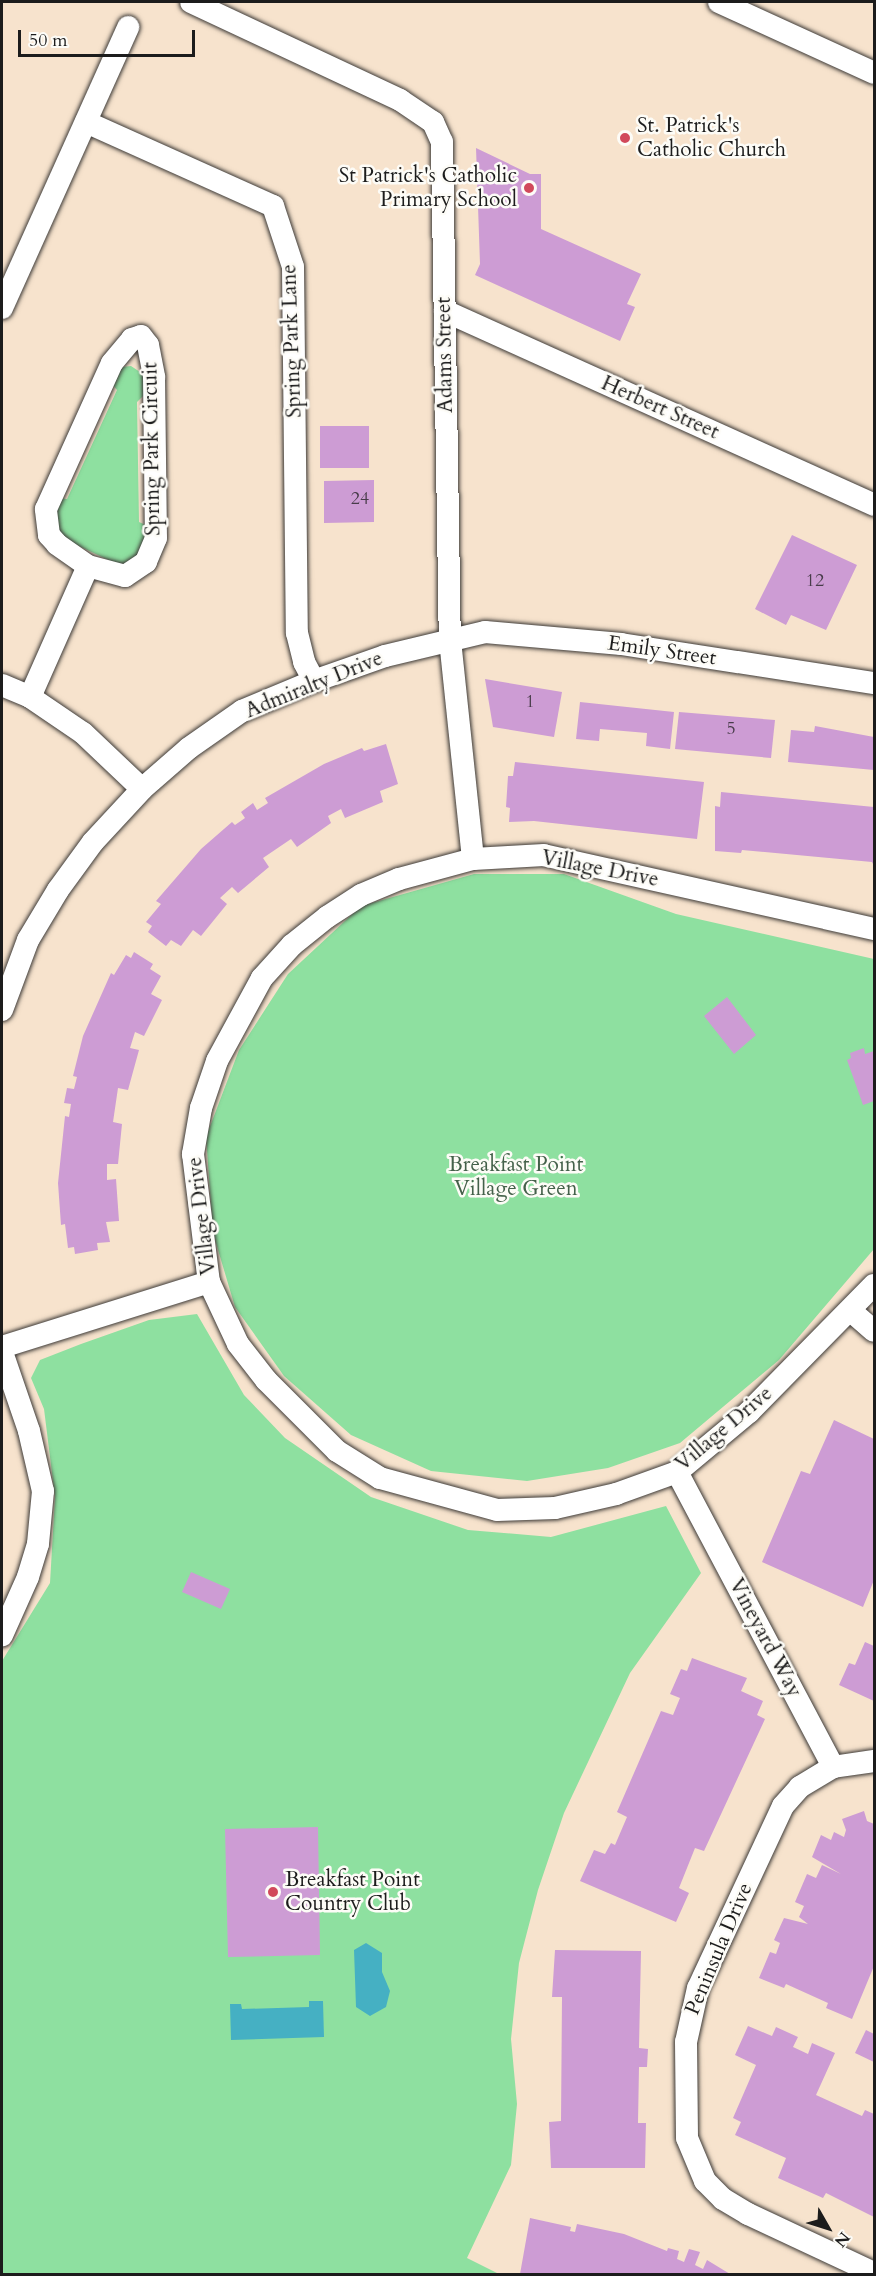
<!DOCTYPE html>
<style>
body{margin:0}
#map{position:relative;width:876px;height:2276px;overflow:hidden;background:#f7e3cd;font-family:Cardo,serif}
div>[style]{position:absolute}
.green>*{inset:0;background:#8ee0a0}
.water>*{inset:0;background:#45b0c3}
.building>*{inset:0;background:#cd9cd4}
.roads{filter:drop-shadow(0 0 2px #3d3a37) drop-shadow(0 0 2px #3d3a37)}
.minor>*{height:22px;margin:-11px;padding:0 11px;transform-origin:11px;border-radius:11px;background:#fff}
.dots>*{width:16px;height:16px;translate:-50% -50%;box-sizing:border-box;border:3px solid #fdfcf7;border-radius:50%}
span{translate:-50% -50%;white-space:nowrap;text-align:center;line-height:1.15;-webkit-text-stroke:5px #fdfcf7;paint-order:stroke}
.number-label{font-size:18px;color:#483c4a}
.number-label span{-webkit-text-stroke-width:0}
.poi-label{font-size:21px;color:#1c1c1c}
.left{translate:0 -50%;text-align:left}
.right{translate:-100% -50%;text-align:right}
.street-label{font-size:21px;color:#1c1c1c}
.park-label{font-size:21px;color:#44614a}
.frame{position:absolute;inset:0;border:3px solid #1c1c1c;pointer-events:none}
.north{position:absolute;left:798px;top:2198px;width:60px;height:60px;-webkit-text-stroke:4px #fdfcf7;paint-order:stroke;rotate:129deg;font-size:16px;font-weight:700;line-height:24px;text-align:center;color:#1c1c1c}
.north::after{content:'';display:block;margin:auto;width:21px;height:27px;background:#1c1c1c;clip-path:polygon(50% 0,100% 100%,50% 72%,0 100%)}
.scale{position:absolute;left:18px;top:30px;width:177px;height:27px;box-sizing:border-box;border:3px solid #1c1c1c;border-top:0;padding-left:8px;font-size:18px;line-height:21px;white-space:nowrap;color:#1c1c1c;-webkit-text-stroke:4px #fdfcf7;paint-order:stroke}
</style>
<div id="map">
<div class="green">
<i style="clip-path:polygon(131px 366px,146px 376px,147px 392px,137px 402px,139px 522px,148px 526px,147px 549px,129px 563px,119px 565px,64px 539px,56px 531px,57px 498px,67px 499px,117px 390px,112px 384px,122px 367px)"></i>
<i style="clip-path:polygon(474px 874px,564px 874px,676px 914px,874px 959px,874px 1249px,779px 1360px,680px 1443px,608px 1468px,527px 1481px,431px 1471px,351px 1435px,284px 1376px,235px 1307px,213px 1233px,206px 1137px,239px 1050px,288px 974px,361px 906px)"></i>
<i style="clip-path:polygon(197px 1314px,244px 1395px,285px 1438px,371px 1497px,468px 1530px,551px 1537px,666px 1506px,701px 1573px,630px 1673px,564px 1813px,538px 1890px,519px 1963px,511px 2039px,517px 2104px,511px 2165px,467px 2258px,499px 2274px,2px 2274px,2px 1661px,50px 1583px,55px 1497px,44px 1409px,31px 1378px,40px 1360px,81px 1344px,149px 1320px)"></i>
</div>
<div class="water">
<i style="clip-path:polygon(366px 1943px,382px 1953px,382px 1972px,390px 1991px,386px 2007px,370px 2016px,356px 2007px,354px 1950px)"></i>
<i style="clip-path:polygon(309px 2001px,323px 2001px,324px 2037px,231px 2040px,230px 2004px,241px 2004px,242px 2009px,309px 2007px)"></i>
</div>
<div class="building">
<i style="clip-path:polygon(476px 148px,530px 174px,541px 174px,541px 229px,641px 274px,627px 304px,635px 307px,620px 341px,475px 275px,480px 264px)"></i>
<i style="clip-path:polygon(320px 426px,369px 426px,369px 468px,320px 468px)"></i>
<i style="clip-path:polygon(374px 480px,374px 522px,324px 523px,324px 481px)"></i>
<i style="clip-path:polygon(792px 535px,857px 565px,826px 630px,791px 615px,786px 625px,755px 609px)"></i>
<i style="clip-path:polygon(485px 679px,562px 692px,554px 737px,493px 727px)"></i>
<i style="clip-path:polygon(580px 702px,674px 712px,670px 749px,646px 746px,647px 733px,600px 729px,599px 741px,576px 739px)"></i>
<i style="clip-path:polygon(679px 712px,775px 720px,771px 758px,675px 749px)"></i>
<i style="clip-path:polygon(815px 726px,874px 737px,874px 770px,788px 762px,791px 730px,814px 732px)"></i>
<i style="clip-path:polygon(386px 744px,398px 784px,380px 791px,383px 802px,345px 818px,341px 809px,328px 816px,331px 823px,297px 847px,291px 839px,263px 858px,269px 867px,238px 893px,232px 887px,220px 898px,227px 904px,201px 936px,193px 930px,181px 946px,171px 940px,166px 946px,148px 932px,152px 926px,146px 922px,161px 904px,156px 901px,201px 849px,232px 822px,235px 825px,245px 818px,241px 812px,253px 803px,257px 810px,268px 803px,265px 798px,324px 764px,362px 748px,364px 751px)"></i>
<i style="clip-path:polygon(515px 762px,704px 782px,697px 839px,534px 821px,509px 822px,510px 808px,506px 807px,508px 776px,513px 776px)"></i>
<i style="clip-path:polygon(721px 792px,874px 807px,874px 866px,872px 862px,742px 850px,741px 853px,715px 851px,715px 806px,720px 807px)"></i>
<i style="clip-path:polygon(134px 952px,153px 964px,150px 969px,161px 976px,151px 994px,162px 1000px,144px 1036px,135px 1032px,130px 1048px,139px 1050px,128px 1090px,118px 1088px,113px 1122px,122px 1124px,118px 1164px,107px 1164px,107px 1180px,116px 1179px,119px 1221px,106px 1222px,110px 1242px,97px 1243px,98px 1250px,75px 1254px,74px 1247px,68px 1248px,65px 1224px,61px 1225px,58px 1183px,65px 1116px,69px 1117px,71px 1104px,64px 1103px,67px 1088px,74px 1089px,77px 1077px,73px 1076px,83px 1036px,111px 973px,114px 975px,126px 955px,131px 958px)"></i>
<i style="clip-path:polygon(727px 997px,756px 1035px,734px 1054px,704px 1016px)"></i>
<i style="clip-path:polygon(864px 1048px,865px 1054px,874px 1051px,874px 1101px,863px 1105px,847px 1060px,851px 1058px,850px 1053px)"></i>
<i style="clip-path:polygon(834px 1420px,874px 1439px,874px 1580px,863px 1607px,762px 1562px,801px 1471px,810px 1474px)"></i>
<i style="clip-path:polygon(191px 1572px,230px 1589px,221px 1609px,182px 1592px)"></i>
<i style="clip-path:polygon(865px 1642px,874px 1646px,874px 1701px,839px 1685px,849px 1663px,855px 1665px)"></i>
<i style="clip-path:polygon(692px 1658px,747px 1678px,741px 1691px,763px 1701px,757px 1715px,765px 1719px,704px 1851px,695px 1848px,679px 1888px,689px 1893px,676px 1922px,580px 1881px,594px 1850px,605px 1854px,611px 1843px,615px 1845px,627px 1817px,617px 1812px,661px 1711px,673px 1715px,680px 1698px,670px 1694px,681px 1669px,687px 1671px)"></i>
<i style="clip-path:polygon(864px 1811px,867px 1821px,874px 1824px,874px 1966px,852px 2019px,826px 2008px,828px 2003px,786px 1984px,784px 1988px,759px 1978px,770px 1952px,776px 1954px,780px 1943px,774px 1940px,784px 1918px,808px 1924px,799px 1917px,804px 1906px,795px 1902px,807px 1874px,816px 1878px,822px 1865px,841px 1874px,812px 1857px,821px 1835px,831px 1840px,834px 1832px,844px 1837px,846px 1830px,842px 1819px)"></i>
<i style="clip-path:polygon(318px 1827px,320px 1955px,228px 1957px,225px 1829px)"></i>
<i style="clip-path:polygon(555px 1950px,641px 1951px,639px 2048px,648px 2049px,647px 2067px,639px 2067px,638px 2123px,646px 2123px,645px 2168px,551px 2168px,549px 2122px,561px 2121px,562px 1997px,552px 1997px)"></i>
<i style="clip-path:polygon(748px 2026px,772px 2036px,776px 2027px,798px 2037px,793px 2047px,808px 2054px,812px 2043px,835px 2053px,816px 2095px,862px 2116px,865px 2110px,874px 2114px,874px 2217px,826px 2193px,823px 2198px,778px 2178px,786px 2158px,735px 2135px,741px 2122px,733px 2118px,756px 2065px,735px 2055px)"></i>
<i style="clip-path:polygon(866px 2030px,874px 2034px,874px 2062px,855px 2053px)"></i>
<i style="clip-path:polygon(530px 2218px,571px 2227px,570px 2231px,575px 2232px,577px 2224px,624px 2234px,667px 2251px,668px 2248px,679px 2251px,677px 2259px,684px 2262px,689px 2249px,700px 2252px,695px 2265px,703px 2269px,707px 2260px,730px 2274px,520px 2274px)"></i>
</div>
<div class="roads">
<div class="minor">
<i style="left:191px;top:2px;width:231px;rotate:25.1deg"></i>
<i style="left:400px;top:100px;width:40px;rotate:34deg"></i>
<i style="left:433px;top:122px;width:22px;rotate:66deg"></i>
<i style="left:442px;top:142px;width:498px;rotate:89.1deg"></i>
<i style="left:450px;top:640px;width:220px;rotate:84deg"></i>
<i style="left:719px;top:2px;width:170px;rotate:24.6deg"></i>
<i style="left:86px;top:122px;width:205px;rotate:24.2deg"></i>
<i style="left:273px;top:206px;width:64px;rotate:71.8deg"></i>
<i style="left:293px;top:267px;width:366px;rotate:89.4deg"></i>
<i style="left:297px;top:633px;width:30px;rotate:76deg"></i>
<i style="left:304px;top:662px;width:21px;rotate:62deg"></i>
<i style="left:2px;top:308px;width:308px;rotate:-65.8deg"></i>
<i style="left:445px;top:311px;width:471px;rotate:24.3deg"></i>
<i style="left:141px;top:336px;width:11px;rotate:52deg"></i>
<i style="left:148px;top:345px;width:33px;rotate:79deg"></i>
<i style="left:154px;top:377px;width:161px;rotate:89.3deg"></i>
<i style="left:156px;top:538px;width:26px;rotate:113deg"></i>
<i style="left:146px;top:562px;width:25px;rotate:146deg"></i>
<i style="left:125px;top:576px;width:38px;rotate:-165deg"></i>
<i style="left:88px;top:566px;width:38px;rotate:-145deg"></i>
<i style="left:57px;top:544px;width:12px;rotate:-132deg"></i>
<i style="left:49px;top:535px;width:26px;rotate:-97deg"></i>
<i style="left:46px;top:509px;width:160px;rotate:-65.7deg"></i>
<i style="left:112px;top:363px;width:31px;rotate:-50deg"></i>
<i style="left:132px;top:339px;width:9px;rotate:-18deg"></i>
<i style="left:2px;top:685px;width:30px;rotate:23deg"></i>
<i style="left:30px;top:697px;width:64px;rotate:34.2deg"></i>
<i style="left:83px;top:733px;width:81px;rotate:43.5deg"></i>
<i style="left:30px;top:697px;width:143px;rotate:-66.1deg"></i>
<i style="left:874px;top:929px;width:338px;rotate:-167.4deg"></i>
<i style="left:544px;top:855px;width:71px;rotate:176.8deg"></i>
<i style="left:473px;top:859px;width:77px;rotate:164.9deg"></i>
<i style="left:399px;top:879px;width:41px;rotate:157.2deg"></i>
<i style="left:361px;top:895px;width:40px;rotate:147.1deg"></i>
<i style="left:327px;top:917px;width:45px;rotate:141.3deg"></i>
<i style="left:292px;top:945px;width:45px;rotate:132.3deg"></i>
<i style="left:262px;top:978px;width:94px;rotate:118.5deg"></i>
<i style="left:217px;top:1061px;width:50px;rotate:108.8deg"></i>
<i style="left:201px;top:1108px;width:47px;rotate:99.9deg"></i>
<i style="left:193px;top:1154px;width:129px;rotate:82.9deg"></i>
<i style="left:209px;top:1282px;width:68px;rotate:64.9deg"></i>
<i style="left:238px;top:1344px;width:46px;rotate:52.1deg"></i>
<i style="left:266px;top:1380px;width:100px;rotate:45deg"></i>
<i style="left:337px;top:1451px;width:51px;rotate:32.1deg"></i>
<i style="left:380px;top:1478px;width:121px;rotate:15.3deg"></i>
<i style="left:497px;top:1510px;width:58px;rotate:-2deg"></i>
<i style="left:555px;top:1508px;width:63px;rotate:-12.9deg"></i>
<i style="left:616px;top:1494px;width:65px;rotate:-19.8deg"></i>
<i style="left:677px;top:1472px;width:94px;rotate:-39.8deg"></i>
<i style="left:749px;top:1412px;width:178px;rotate:-45.5deg"></i>
<i style="left:2px;top:1010px;width:75px;rotate:-69.6deg"></i>
<i style="left:28px;top:940px;width:58px;rotate:-59deg"></i>
<i style="left:58px;top:890px;width:59px;rotate:-53.9deg"></i>
<i style="left:93px;top:842px;width:72px;rotate:-47.2deg"></i>
<i style="left:142px;top:789px;width:62px;rotate:-41.1deg"></i>
<i style="left:189px;top:748px;width:65px;rotate:-34.9deg"></i>
<i style="left:242px;top:711px;width:78px;rotate:-22.6deg"></i>
<i style="left:314px;top:681px;width:75px;rotate:-19.4deg"></i>
<i style="left:385px;top:656px;width:103px;rotate:-13.5deg"></i>
<i style="left:485px;top:632px;width:137px;rotate:5deg"></i>
<i style="left:621px;top:644px;width:256px;rotate:8.8deg"></i>
<i style="left:851px;top:1311px;width:30px;rotate:41deg"></i>
<i style="left:2px;top:1347px;width:217px;rotate:-17.4deg"></i>
<i style="left:2px;top:1352px;width:83px;rotate:71.1deg"></i>
<i style="left:29px;top:1431px;width:62px;rotate:76.9deg"></i>
<i style="left:43px;top:1491px;width:53px;rotate:95.4deg"></i>
<i style="left:38px;top:1544px;width:34px;rotate:107deg"></i>
<i style="left:28px;top:1577px;width:64px;rotate:114.1deg"></i>
<i style="left:677px;top:1472px;width:334px;rotate:62.1deg"></i>
<i style="left:874px;top:1761px;width:41px;rotate:171.7deg"></i>
<i style="left:833px;top:1767px;width:39px;rotate:149deg"></i>
<i style="left:800px;top:1787px;width:25px;rotate:132deg"></i>
<i style="left:783px;top:1806px;width:201px;rotate:115deg"></i>
<i style="left:698px;top:1988px;width:55px;rotate:102.5deg"></i>
<i style="left:686px;top:2042px;width:96px;rotate:89.4deg"></i>
<i style="left:687px;top:2138px;width:47px;rotate:67.3deg"></i>
<i style="left:705px;top:2181px;width:25px;rotate:45deg"></i>
<i style="left:723px;top:2199px;width:29px;rotate:31deg"></i>
<i style="left:748px;top:2214px;width:139px;rotate:25.1deg"></i>
</div>
</div>
<div class="dots">
<i style="left:625px;top:138px;background:#d1495b"></i>
<i style="left:529px;top:188px;background:#d1495b"></i>
<i style="left:273px;top:1892px;background:#d1495b"></i>
</div>
<div class="number-label">
<span style="left:360px;top:499px">24</span>
<span style="left:815px;top:581px">12</span>
<span style="left:530px;top:702px">1</span>
<span style="left:731px;top:729px">5</span>
</div>
<div class="poi-label">
<span class="left" style="left:637px;top:138px">St. Patrick's<br>Catholic Church</span>
<span class="right" style="left:517px;top:188px">St Patrick's Catholic<br>Primary School</span>
<span class="left" style="left:285px;top:1892px">Breakfast Point<br>Country Club</span>
</div>
<div class="street-label">
<span style="left:292px;top:341px;rotate:-92deg">Spring Park Lane</span>
<span style="left:445px;top:355px;rotate:-91deg">Adams Street</span>
<span style="left:660px;top:408px;rotate:24deg">Herbert Street</span>
<span style="left:152px;top:449px;rotate:-91deg">Spring Park Circuit</span>
<span style="left:662px;top:651px;rotate:8deg">Emily Street</span>
<span style="left:314px;top:685px;rotate:-22deg">Admiralty Drive</span>
<span style="left:600px;top:869px;rotate:11deg">Village Drive</span>
<span style="left:202px;top:1216px;rotate:-97deg">Village Drive</span>
<span style="left:724px;top:1429px;rotate:-40deg">Village Drive</span>
<span style="left:765px;top:1638px;rotate:62deg">Vineyard Way</span>
<span style="left:719px;top:1949px;rotate:-67deg">Peninsula Drive</span>
</div>
<div class="park-label">
<span style="left:516px;top:1177px">Breakfast Point<br>Village Green</span>
</div>
<div class="frame"></div>
<div class="north">N</div>
<div class="scale">50 m</div>
</div>
